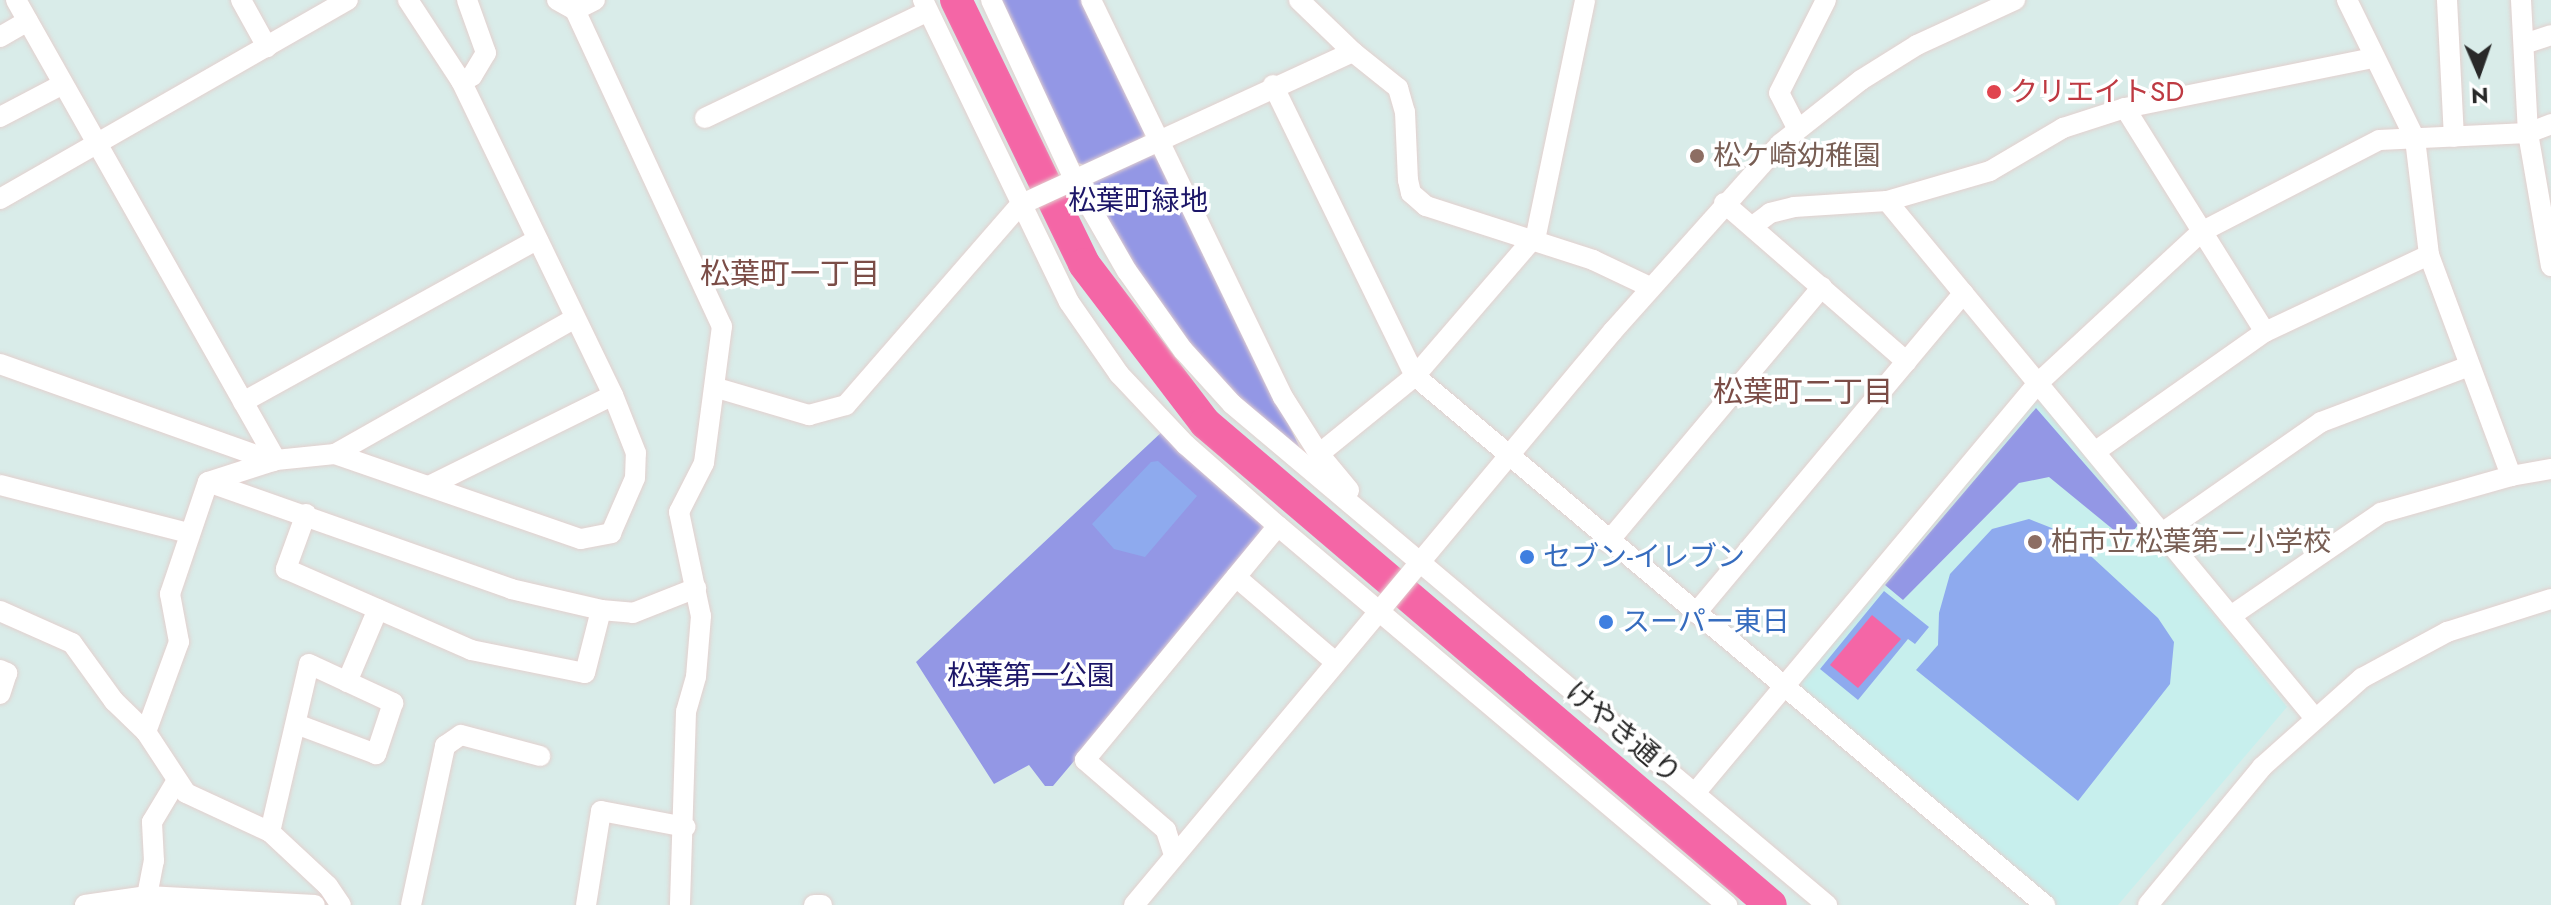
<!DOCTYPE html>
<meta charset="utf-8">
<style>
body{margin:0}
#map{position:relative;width:2551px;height:905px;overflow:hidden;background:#d9ece9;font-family:Jost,"Noto Sans JP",sans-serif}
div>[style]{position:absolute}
.education>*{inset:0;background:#c7efed}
.green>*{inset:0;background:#9397e5}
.pitch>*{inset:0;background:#8eaaee}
.water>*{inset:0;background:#f466a6}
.river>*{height:32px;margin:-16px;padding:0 16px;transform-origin:16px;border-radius:16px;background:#f466a6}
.roads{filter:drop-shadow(0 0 2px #e3d0ce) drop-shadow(0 0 2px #e3d0ce)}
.minor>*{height:20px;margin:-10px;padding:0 10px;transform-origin:10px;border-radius:10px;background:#fff}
.dots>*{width:22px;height:22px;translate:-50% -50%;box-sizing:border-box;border:4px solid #fff;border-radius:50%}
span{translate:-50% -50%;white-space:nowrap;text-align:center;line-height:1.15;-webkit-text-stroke:7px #fff;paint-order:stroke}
.health-label{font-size:28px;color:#be3a42}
.left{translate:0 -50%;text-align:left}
.education-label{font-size:28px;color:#785e54}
.park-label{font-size:28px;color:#1c1668}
.shop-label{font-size:28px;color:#366cbe}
.street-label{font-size:28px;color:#292929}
.neighbourhood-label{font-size:30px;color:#7b4d47}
.north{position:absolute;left:2439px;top:32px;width:80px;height:80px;-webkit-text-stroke:6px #fff;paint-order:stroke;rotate:178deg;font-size:22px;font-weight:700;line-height:32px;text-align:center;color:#292929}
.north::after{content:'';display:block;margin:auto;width:28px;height:36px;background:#292929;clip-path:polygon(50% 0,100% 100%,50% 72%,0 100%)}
</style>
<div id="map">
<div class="education">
<i style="clip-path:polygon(2042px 398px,2287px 707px,2118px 905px,2055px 905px,1796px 685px,2032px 399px)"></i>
</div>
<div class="green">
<i style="clip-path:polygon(1000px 0,1082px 0,1146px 131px,1143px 138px,1084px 165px,1078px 163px)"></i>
<i style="clip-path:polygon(1150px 153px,1158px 155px,1301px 450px,1275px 435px,1188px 344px,1133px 268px,1089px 188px,1092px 180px)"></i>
<i style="clip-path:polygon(2036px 408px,2138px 525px,2126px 540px,2049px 477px,2019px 483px,1903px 600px,1885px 585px)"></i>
<i style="clip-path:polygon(1165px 429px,1271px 527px,1053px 786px,1045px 786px,1029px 765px,994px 784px,916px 662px)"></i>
</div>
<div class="pitch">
<i style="clip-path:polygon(1151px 462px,1158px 461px,1197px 496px,1145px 557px,1114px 549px,1092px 524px)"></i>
<i style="clip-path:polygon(2029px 519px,2067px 534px,2158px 618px,2174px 642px,2170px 684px,2078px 801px,1916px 670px,1938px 645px,1939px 613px,1950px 574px,1992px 529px)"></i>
<i style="clip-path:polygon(1884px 591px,1929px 627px,1915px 644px,1908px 639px,1858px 700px,1820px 669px)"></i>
</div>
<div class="water">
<i style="clip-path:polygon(1872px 615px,1901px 639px,1858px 688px,1830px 665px)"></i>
</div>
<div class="river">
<i style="left:956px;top:0;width:293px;rotate:64.1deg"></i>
<i style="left:1084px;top:264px;width:200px;rotate:52.7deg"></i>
<i style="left:1205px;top:423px;width:743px;rotate:40.42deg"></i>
</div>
<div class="roads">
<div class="minor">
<i style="left:16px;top:0;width:528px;rotate:60.52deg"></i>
<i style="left:241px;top:0;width:54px;rotate:61deg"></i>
<i style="left:557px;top:0;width:21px;rotate:29deg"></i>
<i style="left:595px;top:0;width:22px;rotate:153deg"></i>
<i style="left:575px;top:10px;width:349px;rotate:65.1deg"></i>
<i style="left:722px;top:326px;width:138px;rotate:97.5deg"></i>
<i style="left:704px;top:463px;width:55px;rotate:117deg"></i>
<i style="left:679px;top:512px;width:106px;rotate:78.1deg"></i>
<i style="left:701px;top:616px;width:61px;rotate:94.7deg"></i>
<i style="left:696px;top:677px;width:36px;rotate:106deg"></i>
<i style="left:686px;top:712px;width:193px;rotate:91.8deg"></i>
<i style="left:923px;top:0;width:335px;rotate:64.2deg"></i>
<i style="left:1069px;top:302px;width:88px;rotate:55.2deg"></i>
<i style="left:1119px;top:374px;width:98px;rotate:46.7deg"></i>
<i style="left:1186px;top:445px;width:123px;rotate:41.4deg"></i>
<i style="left:1278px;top:526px;width:588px;rotate:40.17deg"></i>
<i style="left:991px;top:0;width:197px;rotate:65.1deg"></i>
<i style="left:1074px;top:179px;width:106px;rotate:60.1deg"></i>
<i style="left:1127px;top:271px;width:97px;rotate:54.7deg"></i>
<i style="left:1183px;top:350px;width:73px;rotate:47.8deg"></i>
<i style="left:1232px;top:404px;width:778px;rotate:40.1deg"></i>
<i style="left:1091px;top:0;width:441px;rotate:64.2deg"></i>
<i style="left:1283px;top:397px;width:67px;rotate:57.7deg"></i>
<i style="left:1319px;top:454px;width:47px;rotate:50.2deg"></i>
<i style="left:2347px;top:0;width:155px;rotate:63.9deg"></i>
<i style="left:2415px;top:139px;width:117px;rotate:83.1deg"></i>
<i style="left:2429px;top:255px;width:236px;rotate:69.6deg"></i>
<i style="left:2511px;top:476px;width:41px;rotate:-9.9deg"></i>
<i style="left:2447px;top:0;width:137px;rotate:87.1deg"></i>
<i style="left:2521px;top:0;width:133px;rotate:87deg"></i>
<i style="left:2528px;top:133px;width:135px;rotate:80.2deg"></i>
<i style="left:0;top:37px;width:32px;rotate:-30deg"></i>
<i style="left:2524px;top:44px;width:28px;rotate:-18deg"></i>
<i style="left:1353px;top:52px;width:58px;rotate:38.7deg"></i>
<i style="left:1398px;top:88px;width:25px;rotate:74deg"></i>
<i style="left:1405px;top:112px;width:68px;rotate:87.5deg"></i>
<i style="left:1408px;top:180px;width:13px;rotate:77deg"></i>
<i style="left:1411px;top:193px;width:20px;rotate:41deg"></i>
<i style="left:1426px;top:206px;width:176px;rotate:17.9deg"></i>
<i style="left:1593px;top:260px;width:63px;rotate:25.3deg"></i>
<i style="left:461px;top:81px;width:12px;rotate:-24deg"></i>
<i style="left:472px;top:76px;width:27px;rotate:-59deg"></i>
<i style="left:486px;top:53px;width:56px;rotate:-109.7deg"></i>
<i style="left:1273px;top:85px;width:324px;rotate:64deg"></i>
<i style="left:1415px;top:376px;width:823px;rotate:40.02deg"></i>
<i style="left:2125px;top:108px;width:264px;rotate:58deg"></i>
<i style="left:0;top:117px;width:71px;rotate:-27.6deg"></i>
<i style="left:705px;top:118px;width:247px;rotate:-25.6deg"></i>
<i style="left:1797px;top:128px;width:39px;rotate:-117deg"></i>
<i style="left:1779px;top:93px;width:104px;rotate:-63.2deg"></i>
<i style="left:0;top:199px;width:401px;rotate:-29.8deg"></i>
<i style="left:1887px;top:201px;width:668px;rotate:50.4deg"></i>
<i style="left:1724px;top:203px;width:242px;rotate:41deg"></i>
<i style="left:1753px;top:226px;width:21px;rotate:-37deg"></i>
<i style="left:1770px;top:213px;width:25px;rotate:-14deg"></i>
<i style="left:1794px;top:207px;width:93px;rotate:-3.7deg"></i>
<i style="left:1887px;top:201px;width:107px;rotate:-16.2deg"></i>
<i style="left:1990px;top:171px;width:85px;rotate:-30.5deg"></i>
<i style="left:2063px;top:128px;width:65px;rotate:-17.9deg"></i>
<i style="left:2125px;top:108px;width:253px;rotate:-11.4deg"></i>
<i style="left:1535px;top:240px;width:245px;rotate:-78.2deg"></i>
<i style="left:0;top:364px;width:290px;rotate:19.6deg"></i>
<i style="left:717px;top:388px;width:96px;rotate:16.4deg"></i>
<i style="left:809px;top:415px;width:38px;rotate:-15deg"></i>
<i style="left:846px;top:405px;width:265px;rotate:-49deg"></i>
<i style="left:1020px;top:205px;width:366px;rotate:-24.7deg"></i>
<i style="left:1353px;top:52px;width:75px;rotate:-136.1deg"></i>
<i style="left:243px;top:402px;width:336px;rotate:-28.9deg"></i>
<i style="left:2096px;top:451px;width:207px;rotate:-35.2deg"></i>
<i style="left:2265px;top:332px;width:181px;rotate:-25.2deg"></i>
<i style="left:335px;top:454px;width:260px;rotate:19.1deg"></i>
<i style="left:581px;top:539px;width:31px;rotate:-11deg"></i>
<i style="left:611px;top:533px;width:60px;rotate:-66.4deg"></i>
<i style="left:635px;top:478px;width:25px;rotate:-88deg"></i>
<i style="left:636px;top:453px;width:62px;rotate:-111.6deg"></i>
<i style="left:613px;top:395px;width:349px;rotate:-115.8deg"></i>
<i style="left:461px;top:81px;width:97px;rotate:-123.2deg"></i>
<i style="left:1319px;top:454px;width:124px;rotate:-39.1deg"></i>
<i style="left:1415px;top:376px;width:181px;rotate:-49.3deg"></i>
<i style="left:208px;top:482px;width:321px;rotate:19.4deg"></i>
<i style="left:511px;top:589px;width:92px;rotate:13.1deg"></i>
<i style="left:601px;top:610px;width:32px;rotate:5deg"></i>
<i style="left:633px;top:613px;width:68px;rotate:-21.6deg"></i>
<i style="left:0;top:485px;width:194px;rotate:14.3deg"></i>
<i style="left:429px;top:486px;width:205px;rotate:-26.3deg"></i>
<i style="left:306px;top:514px;width:59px;rotate:110deg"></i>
<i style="left:286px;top:569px;width:202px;rotate:23.6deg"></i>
<i style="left:471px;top:650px;width:116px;rotate:11.4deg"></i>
<i style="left:585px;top:673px;width:65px;rotate:-75.7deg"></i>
<i style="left:2162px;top:533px;width:194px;rotate:-34.9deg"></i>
<i style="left:2321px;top:422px;width:158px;rotate:-20.7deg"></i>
<i style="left:1608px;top:542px;width:333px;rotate:-50deg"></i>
<i style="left:1236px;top:577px;width:129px;rotate:40.6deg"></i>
<i style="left:0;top:611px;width:79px;rotate:24deg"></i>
<i style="left:72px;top:643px;width:72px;rotate:54.1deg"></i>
<i style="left:114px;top:701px;width:45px;rotate:44.1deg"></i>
<i style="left:146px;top:732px;width:73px;rotate:56.7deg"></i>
<i style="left:186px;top:793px;width:93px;rotate:24.9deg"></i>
<i style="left:270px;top:832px;width:79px;rotate:43deg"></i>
<i style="left:328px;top:886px;width:23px;rotate:56deg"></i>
<i style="left:1696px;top:613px;width:417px;rotate:-50.1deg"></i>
<i style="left:2232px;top:615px;width:181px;rotate:-34.4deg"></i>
<i style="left:2381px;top:513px;width:135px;rotate:-15.9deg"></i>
<i style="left:0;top:670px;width:8px;rotate:23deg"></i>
<i style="left:7px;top:673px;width:22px;rotate:108deg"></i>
<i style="left:347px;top:682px;width:79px;rotate:-67deg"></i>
<i style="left:146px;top:732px;width:96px;rotate:-69.9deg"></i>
<i style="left:179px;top:642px;width:49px;rotate:-100.6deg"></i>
<i style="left:170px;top:594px;width:118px;rotate:-71.3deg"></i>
<i style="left:208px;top:482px;width:71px;rotate:-17.9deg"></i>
<i style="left:276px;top:460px;width:59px;rotate:-5.8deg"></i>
<i style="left:335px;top:454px;width:276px;rotate:-29.5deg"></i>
<i style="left:1695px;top:793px;width:535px;rotate:-50.08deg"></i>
<i style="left:2038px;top:383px;width:222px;rotate:-42.8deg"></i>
<i style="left:2201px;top:232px;width:200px;rotate:-27.3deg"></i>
<i style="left:2379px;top:140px;width:149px;rotate:-2.7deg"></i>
<i style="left:2528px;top:133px;width:25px;rotate:-21deg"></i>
<i style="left:270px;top:832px;width:172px;rotate:-76.9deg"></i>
<i style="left:309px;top:664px;width:93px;rotate:24.9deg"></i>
<i style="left:393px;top:703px;width:54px;rotate:108.4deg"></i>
<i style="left:376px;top:754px;width:85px;rotate:-159.4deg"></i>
<i style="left:1173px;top:852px;width:23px;rotate:-108deg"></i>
<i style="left:1166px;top:830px;width:107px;rotate:-139.2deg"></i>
<i style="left:1085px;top:760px;width:303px;rotate:-50.5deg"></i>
<i style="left:147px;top:896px;width:36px;rotate:-79deg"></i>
<i style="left:154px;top:861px;width:39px;rotate:-93deg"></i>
<i style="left:152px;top:822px;width:47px;rotate:-59deg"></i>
<i style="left:85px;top:905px;width:63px;rotate:-8.3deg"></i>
<i style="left:147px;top:896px;width:168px;rotate:3.1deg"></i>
<i style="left:411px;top:905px;width:163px;rotate:-77.9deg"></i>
<i style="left:445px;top:746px;width:19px;rotate:-35deg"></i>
<i style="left:461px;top:735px;width:82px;rotate:14.9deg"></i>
<i style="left:586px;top:905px;width:95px;rotate:-80.9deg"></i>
<i style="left:601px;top:811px;width:86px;rotate:10.7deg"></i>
<i style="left:814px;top:905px;width:8px"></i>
<i style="left:1134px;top:905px;width:748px;rotate:-50.16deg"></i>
<i style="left:1613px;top:331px;width:251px;rotate:-48.2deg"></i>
<i style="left:1780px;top:144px;width:103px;rotate:-38.3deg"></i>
<i style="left:1861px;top:80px;width:66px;rotate:-32deg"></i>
<i style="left:1917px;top:45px;width:108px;rotate:-24.7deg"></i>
<i style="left:2148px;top:905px;width:179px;rotate:-50.4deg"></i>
<i style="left:2262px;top:767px;width:134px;rotate:-41.7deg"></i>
<i style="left:2362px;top:678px;width:97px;rotate:-28.4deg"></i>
<i style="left:2447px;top:632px;width:109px;rotate:-17.6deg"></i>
</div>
</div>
<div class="dots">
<i style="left:1994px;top:92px;background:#e0444e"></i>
<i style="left:1697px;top:156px;background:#8d6e63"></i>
<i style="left:2035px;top:542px;background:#8d6e63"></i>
<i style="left:1527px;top:557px;background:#3f7fe0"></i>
<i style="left:1606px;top:622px;background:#3f7fe0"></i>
</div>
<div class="health-label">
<span class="left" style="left:2010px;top:92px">クリエイトSD</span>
</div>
<div class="education-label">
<span class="left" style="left:1713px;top:156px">松ケ崎幼稚園</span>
<span class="left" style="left:2051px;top:542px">柏市立松葉第二小学校</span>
</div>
<div class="park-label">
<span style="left:1138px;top:201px">松葉町緑地</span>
<span style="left:1031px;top:676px">松葉第一公園</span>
</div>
<div class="shop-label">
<span class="left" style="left:1543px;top:557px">セブン-イレブン</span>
<span class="left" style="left:1622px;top:622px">スーパー東日</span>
</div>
<div class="street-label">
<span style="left:1623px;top:733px;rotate:40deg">けやき通り</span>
</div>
<div class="neighbourhood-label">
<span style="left:790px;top:274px">松葉町一丁目</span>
<span style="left:1803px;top:392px">松葉町二丁目</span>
</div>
<div class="north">N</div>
</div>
